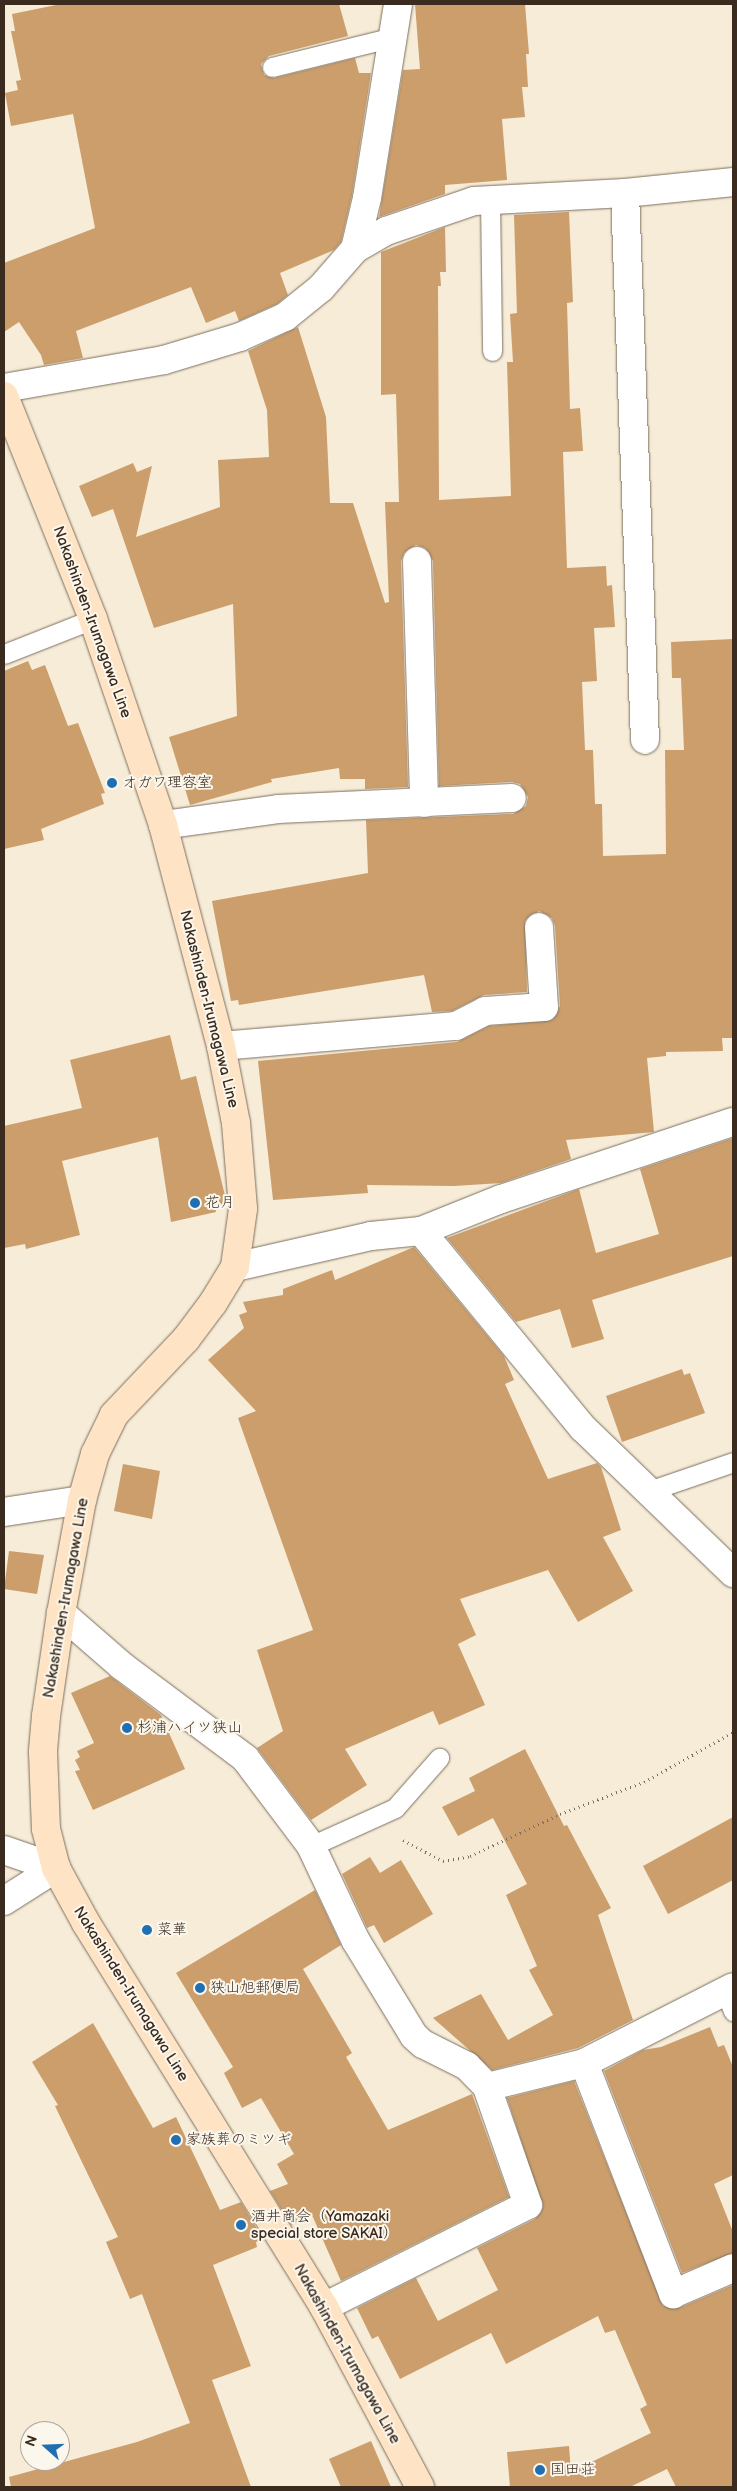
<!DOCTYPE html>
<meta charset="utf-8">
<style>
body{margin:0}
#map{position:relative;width:737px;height:2491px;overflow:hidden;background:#f6ecd7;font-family:"Balsamiq Sans","Klee One",sans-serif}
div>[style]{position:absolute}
.building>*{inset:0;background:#cb9e6c}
.path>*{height:3px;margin-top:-1.5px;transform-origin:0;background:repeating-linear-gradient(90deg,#7c6e5f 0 1px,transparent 0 5px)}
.roads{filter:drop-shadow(0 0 1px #7c6e5f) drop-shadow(0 0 1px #7c6e5f)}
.lane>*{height:19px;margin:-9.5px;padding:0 9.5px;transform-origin:9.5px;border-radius:9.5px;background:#fff}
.street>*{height:28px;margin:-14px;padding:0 14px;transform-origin:14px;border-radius:14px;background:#fff}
.secondary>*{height:28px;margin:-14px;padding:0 14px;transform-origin:14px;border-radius:14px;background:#fee4c5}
.dots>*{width:14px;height:14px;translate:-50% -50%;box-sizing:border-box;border:2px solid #fbf7ec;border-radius:50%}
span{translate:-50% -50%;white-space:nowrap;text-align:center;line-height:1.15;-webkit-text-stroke:4px #fbf7ec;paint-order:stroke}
.street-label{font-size:15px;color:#3b2a1e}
.poi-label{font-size:15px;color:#3b2a1e}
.left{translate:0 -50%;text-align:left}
.frame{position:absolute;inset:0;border:5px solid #3b2a1e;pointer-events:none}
.north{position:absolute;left:20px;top:2421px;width:50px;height:50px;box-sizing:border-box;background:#fbf7ec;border:1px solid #aea59a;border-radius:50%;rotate:290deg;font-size:14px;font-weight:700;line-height:20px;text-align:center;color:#3b2a1e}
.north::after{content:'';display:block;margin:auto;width:18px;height:22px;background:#1f6fb2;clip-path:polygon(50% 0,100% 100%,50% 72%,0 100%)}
</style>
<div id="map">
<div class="building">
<i style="clip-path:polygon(61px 4px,339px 4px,348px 36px,269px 56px,261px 64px,264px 75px,274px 78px,355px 58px,359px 73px,371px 73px,352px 195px,341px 242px,334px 250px,280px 273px,288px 295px,277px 304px,239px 321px,235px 311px,206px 323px,191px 287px,76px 331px,83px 358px,44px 365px,41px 355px,19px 322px,4px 332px,4px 263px,95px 228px,73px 114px,11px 126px,5px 93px,18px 90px,16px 81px,21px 80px,11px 31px,15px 31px,12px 14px)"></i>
<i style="clip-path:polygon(415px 4px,525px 4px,529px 54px,526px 54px,528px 87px,522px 87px,525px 117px,502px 119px,507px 180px,445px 185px,445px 194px,379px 217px,403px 70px,420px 69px)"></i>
<i style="clip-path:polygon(569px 212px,573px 302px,567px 303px,570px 409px,580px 408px,583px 451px,563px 452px,567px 568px,606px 566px,607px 586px,612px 585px,615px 627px,594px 628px,597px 681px,582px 682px,585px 750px,593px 750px,595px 804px,602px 804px,603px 856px,666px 854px,665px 750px,684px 750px,681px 678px,672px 678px,671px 642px,733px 639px,732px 1038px,722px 1038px,723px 1051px,666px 1052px,666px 1056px,647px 1058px,654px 1132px,566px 1140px,571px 1159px,501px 1183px,454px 1186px,367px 1185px,368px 1193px,273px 1200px,258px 1061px,457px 1042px,489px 1026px,552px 1020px,560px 1006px,555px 926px,552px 918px,539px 911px,525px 921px,527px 992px,484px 995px,452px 1011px,432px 1012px,424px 975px,239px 1005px,238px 1000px,231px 1001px,212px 901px,368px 873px,366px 820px,513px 814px,526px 806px,528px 797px,520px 784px,512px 782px,439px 786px,433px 561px,425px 548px,416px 545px,404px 553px,401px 561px,408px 787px,365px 789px,365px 779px,340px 779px,339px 768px,271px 779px,272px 782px,190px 805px,169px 737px,237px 716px,233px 604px,154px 628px,113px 509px,92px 517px,79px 486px,133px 463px,137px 472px,152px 466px,136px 537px,220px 507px,218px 460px,269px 457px,267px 410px,248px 351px,298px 327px,326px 417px,330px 503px,353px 503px,385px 603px,389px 602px,385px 502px,399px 502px,396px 394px,381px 395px,381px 252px,445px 227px,446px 272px,440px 272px,441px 286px,438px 286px,439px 500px,511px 496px,507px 362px,513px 362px,510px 314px,517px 313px,514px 215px)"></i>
<i style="clip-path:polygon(28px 661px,32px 670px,45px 665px,68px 726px,78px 723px,105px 793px,101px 794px,104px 804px,41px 829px,44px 840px,4px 849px,4px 671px)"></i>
<i style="clip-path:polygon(170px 1035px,181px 1080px,196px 1076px,227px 1204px,215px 1205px,216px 1212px,171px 1222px,158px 1137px,62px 1161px,80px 1235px,26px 1249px,25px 1244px,4px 1248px,4px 1126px,82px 1108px,70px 1060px)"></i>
<i style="clip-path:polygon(733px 1138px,733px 1256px,592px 1300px,604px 1339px,572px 1348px,560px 1309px,516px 1322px,447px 1238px,579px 1189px,596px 1253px,659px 1234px,640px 1169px)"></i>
<i style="clip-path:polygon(414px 1247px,504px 1356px,514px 1380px,505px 1384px,548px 1479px,597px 1463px,601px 1467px,621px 1530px,603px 1537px,633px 1591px,578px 1622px,548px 1570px,460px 1599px,476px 1635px,458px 1644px,485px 1705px,439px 1725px,433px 1711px,345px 1749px,367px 1785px,311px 1820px,257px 1748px,283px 1731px,257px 1650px,313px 1630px,238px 1418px,256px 1411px,208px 1360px,244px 1328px,239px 1315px,247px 1312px,243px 1302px,283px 1295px,283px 1289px,332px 1270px,335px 1280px)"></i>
<i style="clip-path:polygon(682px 1369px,684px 1375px,690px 1373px,705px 1413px,622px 1442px,606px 1396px)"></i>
<i style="clip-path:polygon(123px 1464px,160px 1471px,152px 1519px,114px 1511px)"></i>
<i style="clip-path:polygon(9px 1551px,44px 1555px,37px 1594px,4px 1589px)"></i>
<i style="clip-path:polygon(110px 1676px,161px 1715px,185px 1769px,93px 1810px,75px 1771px,80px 1770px,75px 1760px,80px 1757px,77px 1751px,94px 1743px,71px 1693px)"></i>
<i style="clip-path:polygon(525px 1749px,564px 1826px,567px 1825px,611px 1908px,598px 1915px,633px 2020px,578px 2048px,492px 2070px,433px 2018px,481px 1994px,508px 2040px,553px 2015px,529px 1970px,537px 1966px,506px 1895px,527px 1884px,493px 1818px,458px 1836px,442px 1807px,475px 1791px,469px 1778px)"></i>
<i style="clip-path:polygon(733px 1817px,733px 1880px,668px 1914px,643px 1866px)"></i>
<i style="clip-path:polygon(370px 1857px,380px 1873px,401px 1860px,433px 1914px,384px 1943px,374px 1925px,367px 1928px,342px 1874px)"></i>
<i style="clip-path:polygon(315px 1890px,341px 1945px,303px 1969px,352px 2053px,346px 2057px,388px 2130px,472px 2094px,509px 2197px,341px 2281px,312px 2215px,291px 2225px,270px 2191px,288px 2184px,277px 2164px,294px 2154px,261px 2098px,242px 2108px,224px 2073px,233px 2067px,176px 1973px)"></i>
<i style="clip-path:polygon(93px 2023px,153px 2128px,176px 2117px,220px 2210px,241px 2202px,263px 2239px,256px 2242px,257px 2247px,213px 2265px,251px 2366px,212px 2380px,251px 2487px,11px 2487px,9px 2477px,137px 2442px,190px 2423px,142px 2294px,130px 2299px,106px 2242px,118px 2237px,55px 2106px,58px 2105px,32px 2062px)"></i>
<i style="clip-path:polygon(710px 2027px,718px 2047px,724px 2045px,733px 2067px,733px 2175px,714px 2184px,733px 2232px,733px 2253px,682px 2273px,604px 2071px,643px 2050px,661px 2047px)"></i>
<i style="clip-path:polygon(574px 2081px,663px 2306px,679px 2308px,733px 2285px,733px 2487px,676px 2487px,667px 2469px,630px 2487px,510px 2487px,507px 2452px,569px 2446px,571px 2472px,651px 2433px,640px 2409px,647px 2405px,615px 2330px,605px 2333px,598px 2316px,506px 2364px,491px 2333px,400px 2379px,378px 2336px,372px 2339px,357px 2308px,416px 2278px,438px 2321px,498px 2290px,477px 2248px,535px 2219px,543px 2207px,507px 2098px)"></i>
<i style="clip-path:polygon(371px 2441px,391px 2487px,341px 2487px,329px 2459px)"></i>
</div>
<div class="path">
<i style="left:403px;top:1840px;width:45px;rotate:27.7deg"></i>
<i style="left:443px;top:1861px;width:27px;rotate:-10deg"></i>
<i style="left:470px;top:1856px;width:99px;rotate:-25deg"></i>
<i style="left:560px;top:1814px;width:90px;rotate:-20.9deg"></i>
<i style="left:644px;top:1782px;width:102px;rotate:-29.3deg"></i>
</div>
<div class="roads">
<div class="lane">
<i style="left:272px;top:67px;width:125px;rotate:-13.9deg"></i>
<i style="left:490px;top:199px;width:152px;rotate:89.2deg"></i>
<i style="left:4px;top:654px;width:96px;rotate:-21.5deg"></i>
<i style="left:649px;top:1491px;width:89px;rotate:-19deg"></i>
<i style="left:311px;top:1846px;width:92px;rotate:-24.3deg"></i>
<i style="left:395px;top:1808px;width:67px;rotate:-48.7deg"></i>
<i style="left:725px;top:1991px;width:22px;rotate:68deg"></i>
</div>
<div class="street">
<i style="left:625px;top:193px;width:547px;rotate:87.91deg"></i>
<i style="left:355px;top:249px;width:52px;rotate:-76.8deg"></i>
<i style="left:367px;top:198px;width:196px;rotate:-80.9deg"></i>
<i style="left:4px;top:388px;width:162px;rotate:-9.9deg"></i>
<i style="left:164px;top:360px;width:79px;rotate:-16.8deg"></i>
<i style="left:240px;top:337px;width:49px;rotate:-24deg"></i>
<i style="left:285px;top:317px;width:46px;rotate:-38.9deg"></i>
<i style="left:321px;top:288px;width:52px;rotate:-48.9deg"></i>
<i style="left:355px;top:249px;width:36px;rotate:-30deg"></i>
<i style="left:386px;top:231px;width:93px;rotate:-18.8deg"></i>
<i style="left:474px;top:201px;width:151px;rotate:-3deg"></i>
<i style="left:625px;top:193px;width:109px;rotate:-5.8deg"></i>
<i style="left:417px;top:561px;width:242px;rotate:88.3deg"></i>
<i style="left:163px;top:825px;width:116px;rotate:-7.9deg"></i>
<i style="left:278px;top:809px;width:234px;rotate:-2.7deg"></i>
<i style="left:221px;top:1046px;width:236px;rotate:-4.9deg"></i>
<i style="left:456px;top:1026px;width:33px;rotate:-27deg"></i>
<i style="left:485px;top:1011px;width:59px;rotate:-3.9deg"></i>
<i style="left:544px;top:1007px;width:80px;rotate:-93.6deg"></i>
<i style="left:421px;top:1231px;width:255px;rotate:50.6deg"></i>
<i style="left:583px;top:1428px;width:209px;rotate:44deg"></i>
<i style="left:235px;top:1267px;width:139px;rotate:-12.8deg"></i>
<i style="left:371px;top:1236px;width:50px;rotate:-5.7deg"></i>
<i style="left:421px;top:1231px;width:86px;rotate:-21.8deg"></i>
<i style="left:501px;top:1199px;width:244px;rotate:-18.4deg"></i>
<i style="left:4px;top:1512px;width:79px;rotate:-8.7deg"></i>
<i style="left:61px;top:1613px;width:81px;rotate:41deg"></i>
<i style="left:122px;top:1666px;width:154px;rotate:36.8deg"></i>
<i style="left:245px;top:1758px;width:110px;rotate:53.1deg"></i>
<i style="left:311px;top:1846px;width:105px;rotate:64.7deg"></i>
<i style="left:356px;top:1941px;width:111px;rotate:58.6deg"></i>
<i style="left:414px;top:2036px;width:12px;rotate:42deg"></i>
<i style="left:423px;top:2044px;width:49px;rotate:26.6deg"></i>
<i style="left:467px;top:2066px;width:29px;rotate:46deg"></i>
<i style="left:487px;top:2087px;width:100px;rotate:-13.9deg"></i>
<i style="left:584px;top:2063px;width:167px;rotate:-27deg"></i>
<i style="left:4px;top:1850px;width:55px;rotate:19.1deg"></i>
<i style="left:4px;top:1901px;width:62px;rotate:-32.4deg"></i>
<i style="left:584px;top:2063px;width:248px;rotate:68.9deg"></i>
<i style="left:673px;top:2294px;width:65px;rotate:-23.4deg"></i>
<i style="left:324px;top:2307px;width:228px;rotate:-26.6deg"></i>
<i style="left:528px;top:2205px;width:125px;rotate:-109.2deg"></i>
</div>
<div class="secondary">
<i style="left:4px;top:396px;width:240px;rotate:68.2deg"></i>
<i style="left:93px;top:619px;width:218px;rotate:71.2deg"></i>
<i style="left:163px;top:825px;width:228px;rotate:75.3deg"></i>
<i style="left:221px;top:1046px;width:78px;rotate:79deg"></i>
<i style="left:236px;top:1123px;width:86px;rotate:85.3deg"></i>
<i style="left:243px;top:1209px;width:59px;rotate:97.9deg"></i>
<i style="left:235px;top:1267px;width:42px;rotate:121.4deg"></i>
<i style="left:213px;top:1303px;width:45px;rotate:126.9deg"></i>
<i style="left:186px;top:1339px;width:105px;rotate:133.5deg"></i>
<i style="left:114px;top:1415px;width:43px;rotate:116deg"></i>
<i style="left:95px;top:1454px;width:48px;rotate:105.8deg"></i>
<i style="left:82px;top:1500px;width:115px;rotate:100.5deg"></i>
<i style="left:61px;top:1613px;width:104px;rotate:98.3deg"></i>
<i style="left:46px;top:1716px;width:36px;rotate:95deg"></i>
<i style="left:43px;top:1752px;width:77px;rotate:87.8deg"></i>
<i style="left:46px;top:1829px;width:40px;rotate:75.6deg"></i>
<i style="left:56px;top:1868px;width:63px;rotate:61.4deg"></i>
<i style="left:86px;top:1923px;width:452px;rotate:58.2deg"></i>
<i style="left:324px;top:2307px;width:204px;rotate:61.9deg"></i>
</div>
</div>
<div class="dots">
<i style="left:112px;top:783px;background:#1f6fb2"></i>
<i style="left:195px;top:1203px;background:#1f6fb2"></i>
<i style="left:127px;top:1728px;background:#1f6fb2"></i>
<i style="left:147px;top:1930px;background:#1f6fb2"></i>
<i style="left:200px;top:1988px;background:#1f6fb2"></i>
<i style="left:176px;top:2140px;background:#1f6fb2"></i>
<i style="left:241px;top:2225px;background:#1f6fb2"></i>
<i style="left:540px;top:2470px;background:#1f6fb2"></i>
</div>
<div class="street-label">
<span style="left:92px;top:622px;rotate:70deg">Nakashinden-Irumagawa Line</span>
<span style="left:209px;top:1009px;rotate:76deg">Nakashinden-Irumagawa Line</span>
<span style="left:66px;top:1598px;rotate:-80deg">Nakashinden-Irumagawa Line</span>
<span style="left:131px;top:1994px;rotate:58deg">Nakashinden-Irumagawa Line</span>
<span style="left:347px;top:2354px;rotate:61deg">Nakashinden-Irumagawa Line</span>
</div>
<div class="poi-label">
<span class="left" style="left:122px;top:783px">オガワ理容室</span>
<span class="left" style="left:205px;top:1203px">花月</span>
<span class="left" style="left:137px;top:1728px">杉浦ハイツ狭山</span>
<span class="left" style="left:157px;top:1930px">菜華</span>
<span class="left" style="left:210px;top:1988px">狭山旭郵便局</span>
<span class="left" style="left:186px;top:2140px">家族葬のミツギ</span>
<span class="left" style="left:251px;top:2225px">酒井商会（Yamazaki<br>special store SAKAI）</span>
<span class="left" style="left:550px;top:2470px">国田荘</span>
</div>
<div class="frame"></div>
<div class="north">N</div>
</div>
